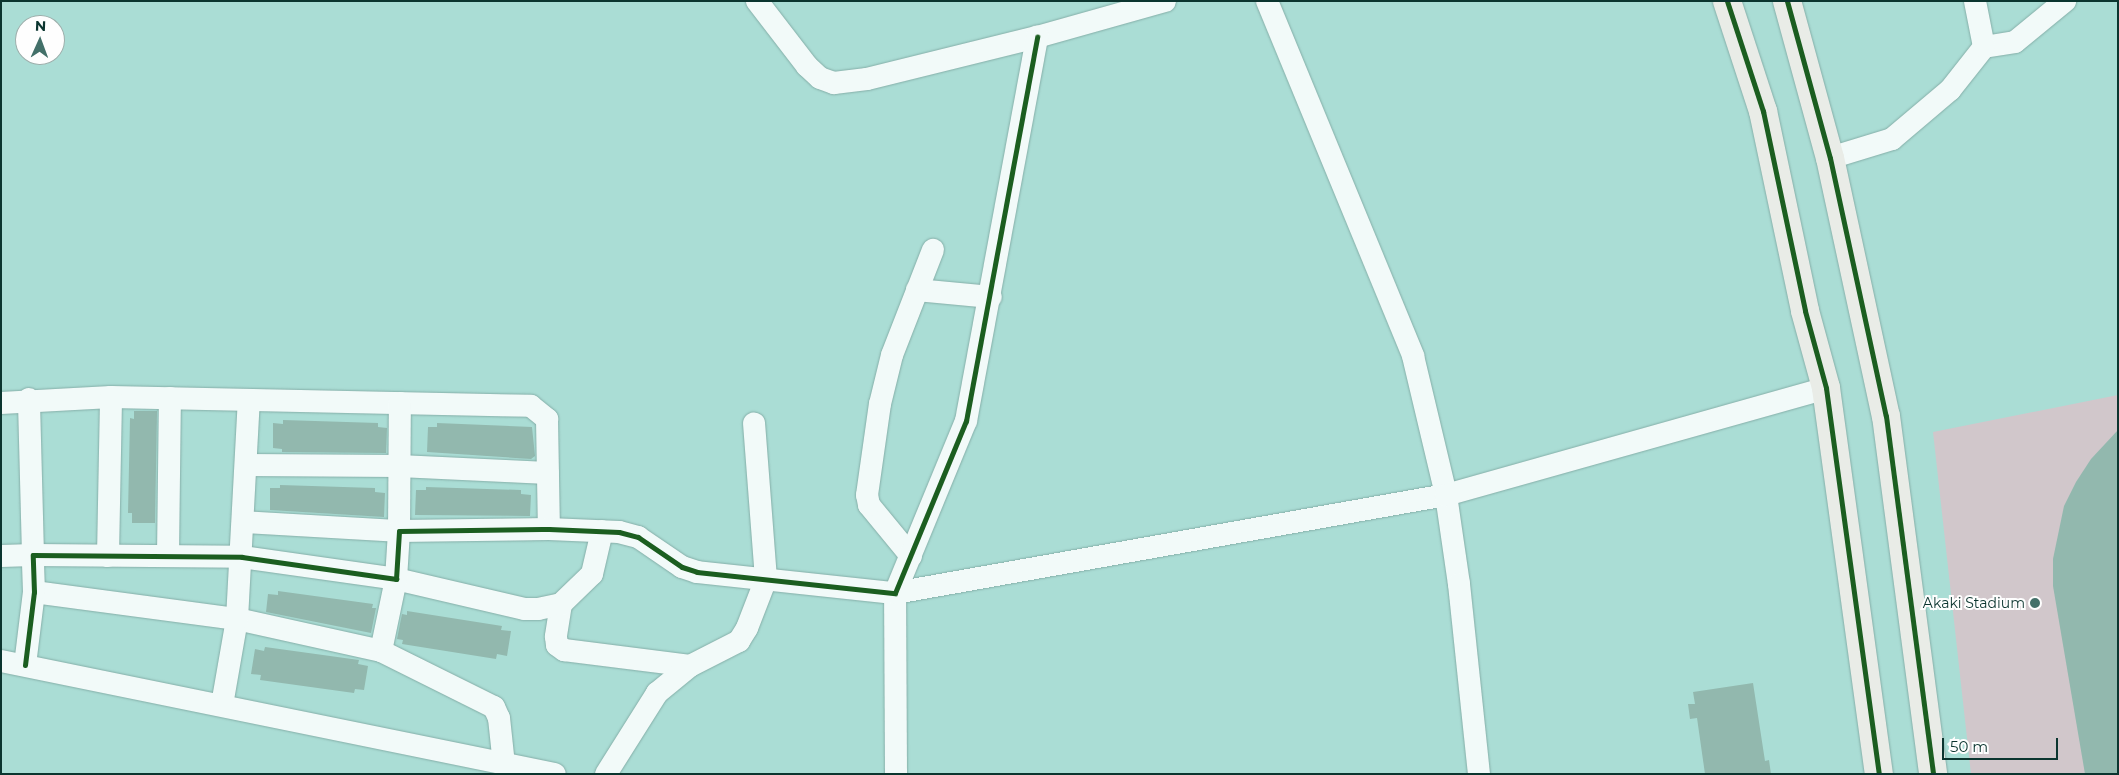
<!DOCTYPE html>
<style>
body{margin:0}
#map{position:relative;width:2119px;height:775px;overflow:hidden;background:#aaddd5;font-family:Montserrat,sans-serif}
div>[style]{position:absolute}
.green>*{inset:0;background:#d1c7cb}
.building>*{inset:0;background:#92b8ae}
.roads{filter:drop-shadow(0 0 1px #85aea8) drop-shadow(0 0 1px #85aea8)}
.minor>*{height:22px;margin:-11px;padding:0 11px;transform-origin:11px;border-radius:11px;background:#f2faf9}
.major>*{height:28px;margin:-14px;padding:0 14px;transform-origin:14px;border-radius:14px;background:#e9ece7}
.cycleway>*{height:5px;margin:-2.5px;padding:0 2.5px;transform-origin:2.5px;border-radius:2.5px;background:#1b5e20}
.dots>*{width:14px;height:14px;translate:-50% -50%;box-sizing:border-box;border:2px solid #fefefe;border-radius:50%}
span{translate:-50% -50%;white-space:nowrap;text-align:center;line-height:1.15;-webkit-text-stroke:4px #fefefe;paint-order:stroke}
.poi-label{font-size:14px;color:#0b352f}
.right{translate:-100% -50%;text-align:right}
.frame{position:absolute;inset:0;border:2px solid #0b352f;pointer-events:none}
.north{position:absolute;left:15px;top:15px;width:50px;height:50px;box-sizing:border-box;background:#fefefe;border:1px solid #9daeab;border-radius:50%;rotate:2deg;font-size:14px;font-weight:700;line-height:20px;text-align:center;color:#0b352f}
.north::after{content:'';display:block;margin:auto;width:18px;height:22px;background:#437069;clip-path:polygon(50% 0,100% 100%,50% 72%,0 100%)}
.scale{position:absolute;left:1942px;top:738px;width:116px;height:22px;box-sizing:border-box;border:2px solid #0b352f;border-top:0;padding-left:6px;font-size:15px;line-height:18px;white-space:nowrap;color:#0b352f;-webkit-text-stroke:4px #fefefe;paint-order:stroke}
</style>
<div id="map">
<div class="green">
<i style="clip-path:polygon(2118px 395px,2118px 774px,1971px 774px,1933px 432px)"></i>
</div>
<div class="building">
<i style="clip-path:polygon(134px 411px,157px 411px,155px 523px,132px 523px,132px 513px,128px 513px,130px 418px,134px 419px)"></i>
<i style="clip-path:polygon(283px 420px,378px 423px,378px 427px,387px 428px,386px 453px,282px 452px,282px 449px,273px 448px,273px 423px,283px 424px)"></i>
<i style="clip-path:polygon(437px 423px,532px 427px,535px 456px,531px 459px,427px 452px,428px 427px,437px 427px)"></i>
<i style="clip-path:polygon(2118px 430px,2118px 774px,2085px 774px,2053px 586px,2053px 559px,2064px 506px,2076px 482px,2091px 459px)"></i>
<i style="clip-path:polygon(280px 485px,375px 488px,375px 492px,385px 493px,384px 517px,270px 510px,270px 488px,280px 488px)"></i>
<i style="clip-path:polygon(426px 487px,521px 490px,521px 494px,531px 495px,530px 516px,415px 515px,416px 490px,426px 490px)"></i>
<i style="clip-path:polygon(278px 591px,373px 604px,372px 608px,376px 608px,371px 633px,266px 612px,268px 594px,278px 595px)"></i>
<i style="clip-path:polygon(407px 611px,502px 626px,501px 630px,511px 631px,507px 656px,497px 654px,496px 659px,402px 644px,403px 640px,397px 639px,402px 614px,407px 615px)"></i>
<i style="clip-path:polygon(265px 647px,359px 660px,358px 664px,368px 666px,364px 690px,355px 689px,354px 693px,260px 680px,261px 675px,251px 674px,255px 649px,264px 651px)"></i>
<i style="clip-path:polygon(1753px 683px,1765px 761px,1769px 760px,1771px 774px,1705px 774px,1697px 718px,1690px 719px,1688px 704px,1695px 704px,1693px 692px)"></i>
</div>
<div class="roads">
<div class="minor">
<i style="left:757px;top:1px;width:82px;rotate:52.4deg"></i>
<i style="left:807px;top:66px;width:18px;rotate:43deg"></i>
<i style="left:820px;top:78px;width:15px;rotate:20deg"></i>
<i style="left:834px;top:83px;width:33px;rotate:-7deg"></i>
<i style="left:867px;top:79px;width:175px;rotate:-13.9deg"></i>
<i style="left:1037px;top:37px;width:133px;rotate:-15.7deg"></i>
<i style="left:1267px;top:1px;width:384px;rotate:67.6deg"></i>
<i style="left:1413px;top:356px;width:143px;rotate:76.6deg"></i>
<i style="left:1446px;top:495px;width:90px;rotate:81.7deg"></i>
<i style="left:1459px;top:584px;width:191px;rotate:84deg"></i>
<i style="left:1984px;top:47px;width:31px;rotate:-9deg"></i>
<i style="left:2015px;top:42px;width:65px;rotate:-39.4deg"></i>
<i style="left:1830px;top:158px;width:65px;rotate:-17deg"></i>
<i style="left:1892px;top:139px;width:76px;rotate:-40.2deg"></i>
<i style="left:1950px;top:90px;width:55px;rotate:-51.7deg"></i>
<i style="left:1984px;top:47px;width:47px;rotate:-101.1deg"></i>
<i style="left:917px;top:290px;width:74px;rotate:5.4deg"></i>
<i style="left:1px;top:403px;width:110px;rotate:-3.1deg"></i>
<i style="left:111px;top:397px;width:420px;rotate:1.2deg"></i>
<i style="left:531px;top:406px;width:21px;rotate:39deg"></i>
<i style="left:547px;top:419px;width:110px;rotate:89deg"></i>
<i style="left:246px;top:465px;width:153px;rotate:0.4deg"></i>
<i style="left:399px;top:466px;width:149px;rotate:2.7deg"></i>
<i style="left:243px;top:522px;width:156px;rotate:3.3deg"></i>
<i style="left:399px;top:531px;width:128px;rotate:-89.6deg"></i>
<i style="left:1px;top:556px;width:32px;rotate:-2deg"></i>
<i style="left:33px;top:555px;width:156px;rotate:-91.5deg"></i>
<i style="left:108px;top:556px;width:159px;rotate:-88.9deg"></i>
<i style="left:168px;top:556px;width:158px;rotate:-89.3deg"></i>
<i style="left:911px;top:556px;width:66px;rotate:-129.5deg"></i>
<i style="left:869px;top:505px;width:10px;rotate:-101deg"></i>
<i style="left:867px;top:495px;width:92px;rotate:-81.9deg"></i>
<i style="left:880px;top:404px;width:50px;rotate:-76.2deg"></i>
<i style="left:892px;top:355px;width:113px;rotate:-68.7deg"></i>
<i style="left:34px;top:592px;width:205px;rotate:7.6deg"></i>
<i style="left:237px;top:619px;width:148px;rotate:12.5deg"></i>
<i style="left:381px;top:651px;width:126px;rotate:26.4deg"></i>
<i style="left:494px;top:707px;width:12px;rotate:66deg"></i>
<i style="left:499px;top:718px;width:47px;rotate:83.9deg"></i>
<i style="left:561px;top:604px;width:33px;rotate:99deg"></i>
<i style="left:556px;top:637px;width:8px;rotate:83deg"></i>
<i style="left:557px;top:645px;width:9px;rotate:36deg"></i>
<i style="left:564px;top:650px;width:127px;rotate:7.2deg"></i>
<i style="left:381px;top:651px;width:74px;rotate:-78.2deg"></i>
<i style="left:396px;top:579px;width:132px;rotate:13.1deg"></i>
<i style="left:525px;top:609px;width:13px"></i>
<i style="left:538px;top:609px;width:24px;rotate:-12deg"></i>
<i style="left:561px;top:604px;width:43px;rotate:-44.1deg"></i>
<i style="left:592px;top:574px;width:44px;rotate:-76.9deg"></i>
<i style="left:1px;top:661px;width:565px;rotate:11.53deg"></i>
<i style="left:25px;top:665px;width:74px;rotate:-83deg"></i>
<i style="left:34px;top:592px;width:37px;rotate:-92deg"></i>
<i style="left:33px;top:555px;width:209px;rotate:0.5deg"></i>
<i style="left:242px;top:557px;width:156px;rotate:8.1deg"></i>
<i style="left:396px;top:579px;width:48px;rotate:-86.4deg"></i>
<i style="left:399px;top:531px;width:150px;rotate:-0.8deg"></i>
<i style="left:549px;top:529px;width:70px;rotate:2.5deg"></i>
<i style="left:619px;top:532px;width:20px;rotate:15deg"></i>
<i style="left:638px;top:537px;width:53px;rotate:34.3deg"></i>
<i style="left:682px;top:567px;width:16px;rotate:18deg"></i>
<i style="left:697px;top:572px;width:199px;rotate:6.1deg"></i>
<i style="left:895px;top:593px;width:186px;rotate:-67.6deg"></i>
<i style="left:966px;top:421px;width:391px;rotate:-79.5deg"></i>
<i style="left:222px;top:705px;width:87px;rotate:-80.1deg"></i>
<i style="left:237px;top:619px;width:219px;rotate:-86.9deg"></i>
<i style="left:606px;top:774px;width:96px;rotate:-57.8deg"></i>
<i style="left:657px;top:693px;width:43px;rotate:-39.3deg"></i>
<i style="left:690px;top:666px;width:55px;rotate:-27deg"></i>
<i style="left:739px;top:641px;width:15px;rotate:-58deg"></i>
<i style="left:747px;top:628px;width:53px;rotate:-68.8deg"></i>
<i style="left:766px;top:579px;width:156px;rotate:-94.4deg"></i>
<i style="left:896px;top:774px;width:181px;rotate:-90.3deg"></i>
<i style="left:895px;top:593px;width:560px;rotate:-10.09deg"></i>
<i style="left:1446px;top:495px;width:395px;rotate:-15.7deg"></i>
</div>
<div class="major">
<i style="left:1727px;top:1px;width:116px;rotate:71.9deg"></i>
<i style="left:1763px;top:111px;width:204px;rotate:78.1deg"></i>
<i style="left:1805px;top:311px;width:80px;rotate:74.7deg"></i>
<i style="left:1826px;top:388px;width:390px;rotate:82.2deg"></i>
<i style="left:1787px;top:1px;width:163px;rotate:74.7deg"></i>
<i style="left:1830px;top:158px;width:264px;rotate:77.8deg"></i>
<i style="left:1886px;top:416px;width:361px;rotate:82.5deg"></i>
</div>
</div>
<div class="cycleway">
<i style="left:1727px;top:1px;width:116px;rotate:71.9deg"></i>
<i style="left:1763px;top:111px;width:204px;rotate:78.1deg"></i>
<i style="left:1805px;top:311px;width:80px;rotate:74.7deg"></i>
<i style="left:1826px;top:388px;width:390px;rotate:82.2deg"></i>
<i style="left:1787px;top:1px;width:163px;rotate:74.7deg"></i>
<i style="left:1830px;top:158px;width:264px;rotate:77.8deg"></i>
<i style="left:1886px;top:416px;width:361px;rotate:82.5deg"></i>
<i style="left:25px;top:665px;width:74px;rotate:-83deg"></i>
<i style="left:34px;top:592px;width:37px;rotate:-92deg"></i>
<i style="left:33px;top:555px;width:209px;rotate:0.5deg"></i>
<i style="left:242px;top:557px;width:156px;rotate:8.1deg"></i>
<i style="left:396px;top:579px;width:48px;rotate:-86.4deg"></i>
<i style="left:399px;top:531px;width:150px;rotate:-0.8deg"></i>
<i style="left:549px;top:529px;width:70px;rotate:2.5deg"></i>
<i style="left:619px;top:532px;width:20px;rotate:15deg"></i>
<i style="left:638px;top:537px;width:53px;rotate:34.3deg"></i>
<i style="left:682px;top:567px;width:16px;rotate:18deg"></i>
<i style="left:697px;top:572px;width:199px;rotate:6.1deg"></i>
<i style="left:895px;top:593px;width:186px;rotate:-67.6deg"></i>
<i style="left:966px;top:421px;width:391px;rotate:-79.5deg"></i>
</div>
<div class="dots">
<i style="left:2035px;top:603px;background:#437069"></i>
</div>
<div class="poi-label">
<span class="right" style="left:2025px;top:603px">Akaki Stadium</span>
</div>
<div class="frame"></div>
<div class="north">N</div>
<div class="scale">50 m</div>
</div>
